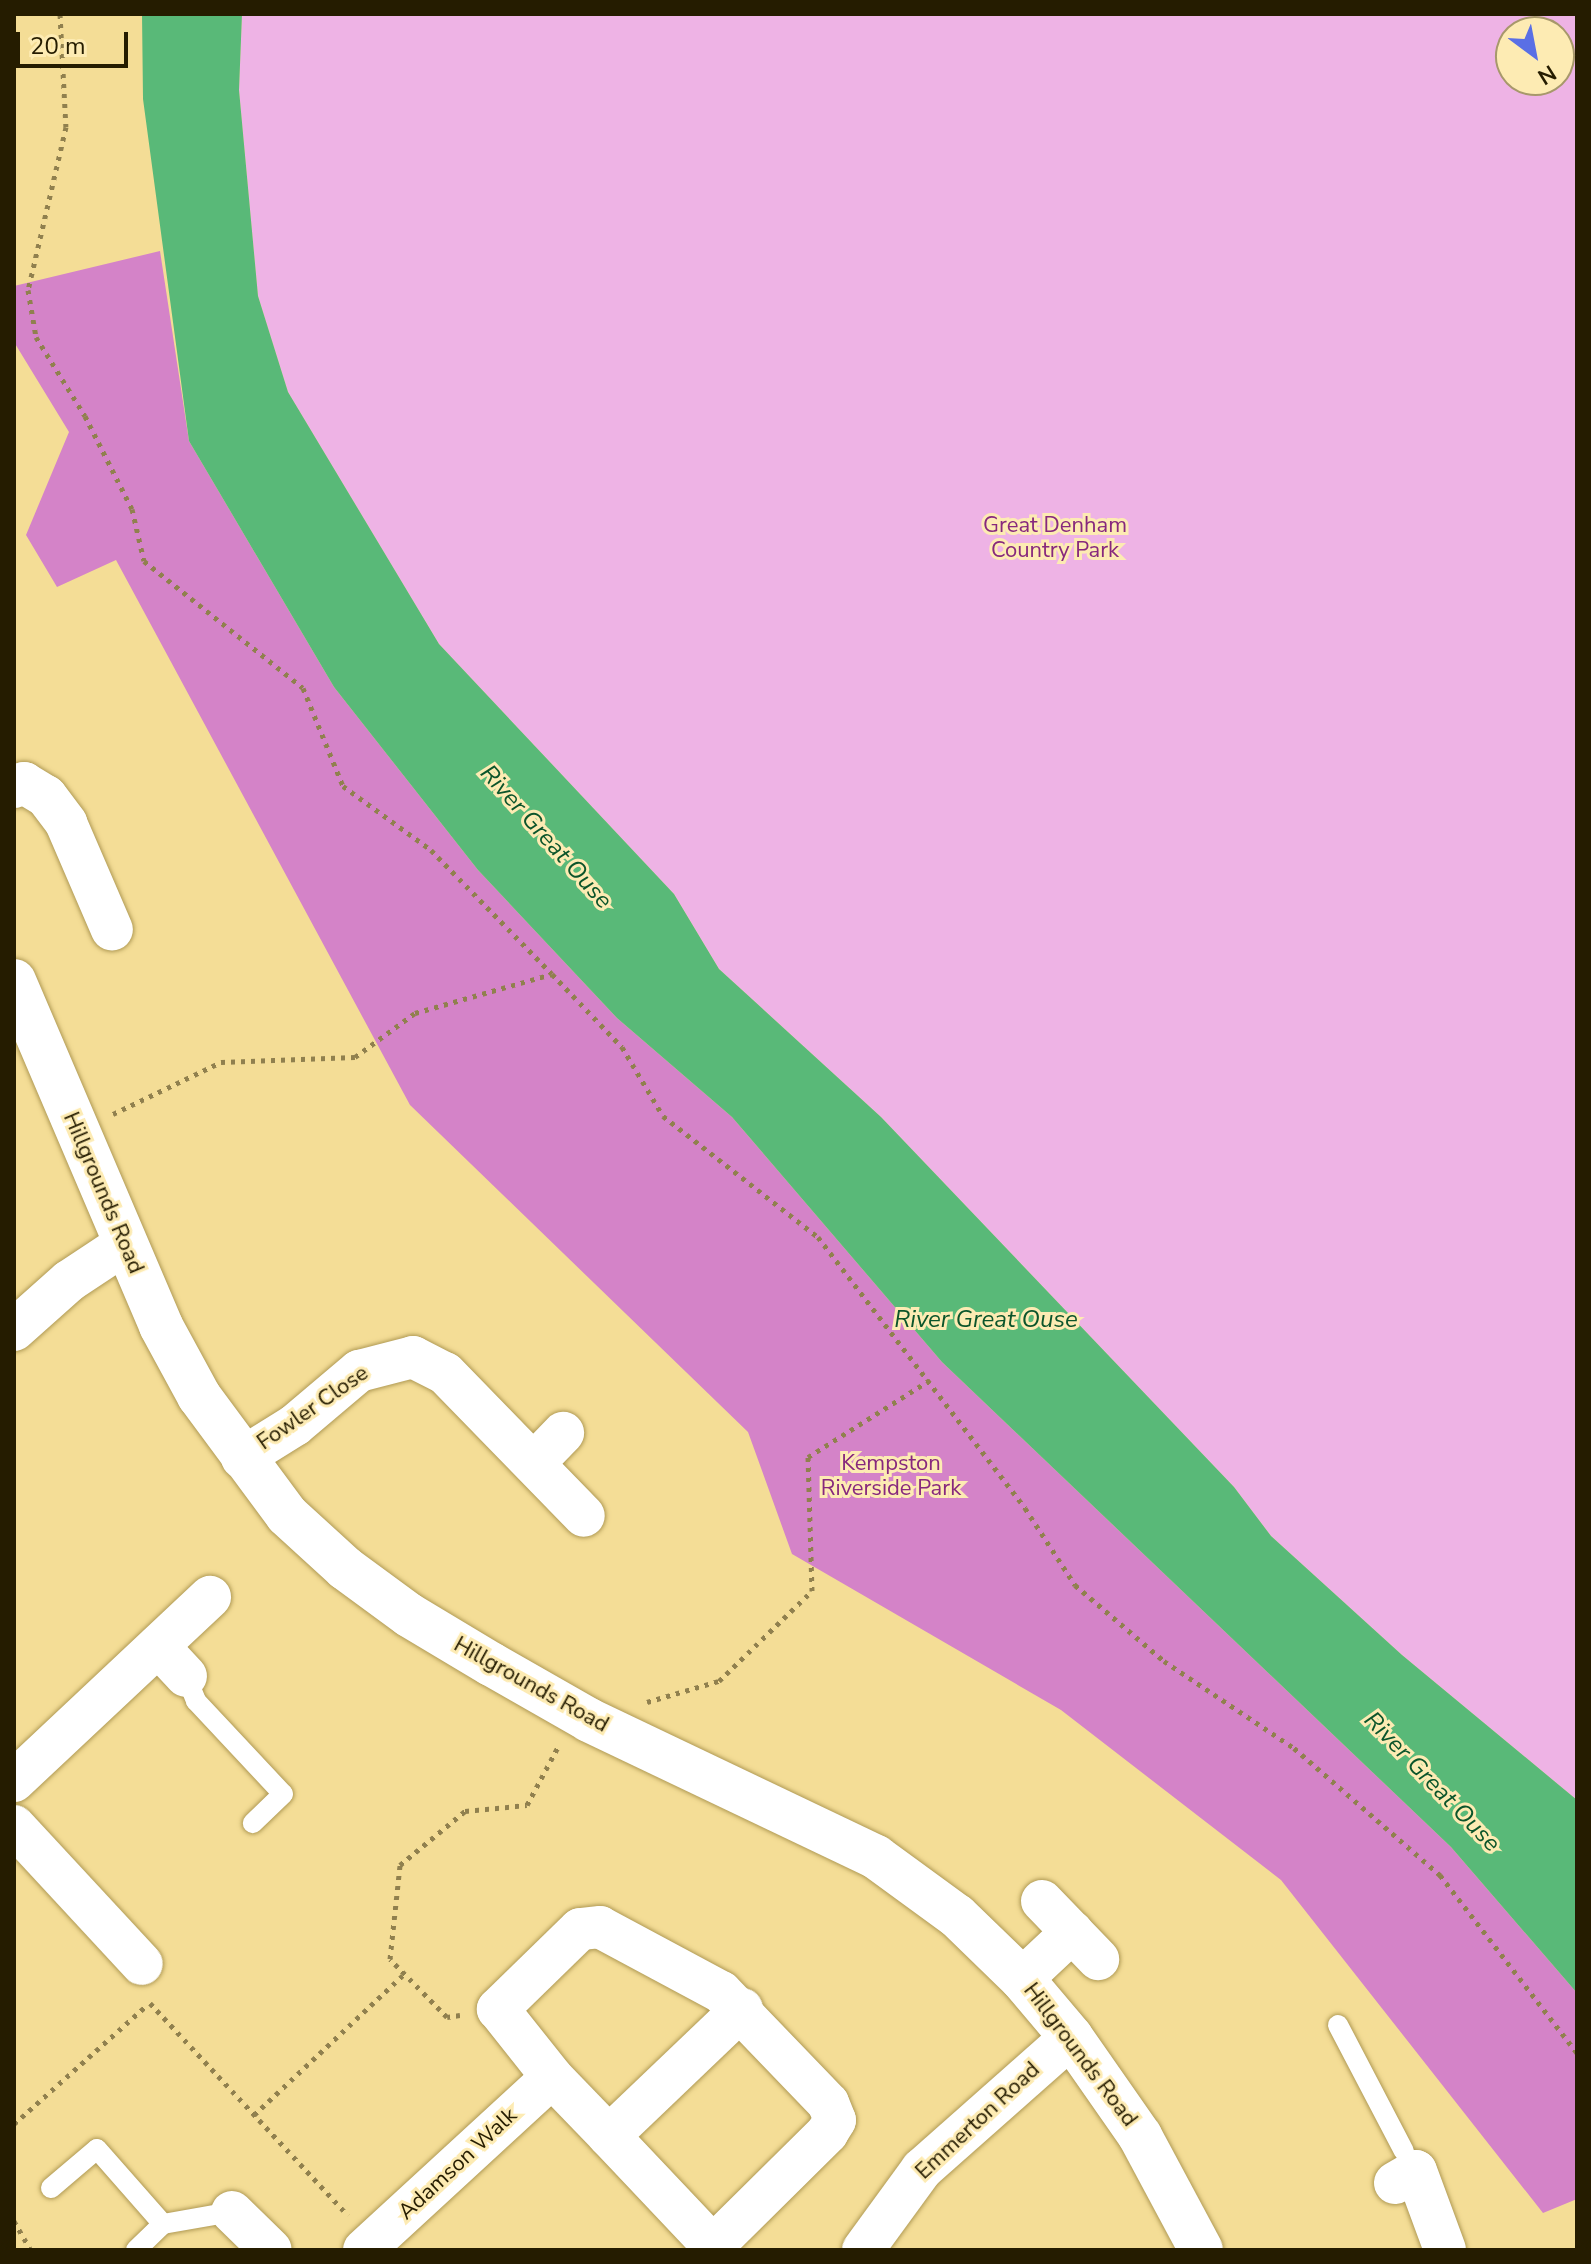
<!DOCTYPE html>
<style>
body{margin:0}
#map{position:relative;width:1591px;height:2264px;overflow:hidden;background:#f4dd96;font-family:"Nunito Sans",sans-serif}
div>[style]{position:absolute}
.green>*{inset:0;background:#eeb3e5}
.forest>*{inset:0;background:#d483c8}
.water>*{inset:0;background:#59b978}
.path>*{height:5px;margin-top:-2.5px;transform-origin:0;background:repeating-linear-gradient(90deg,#90804e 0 4px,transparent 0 10px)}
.roads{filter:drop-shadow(0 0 2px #b09a55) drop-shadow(0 0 2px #b09a55)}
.lane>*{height:20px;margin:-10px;padding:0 10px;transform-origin:10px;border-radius:10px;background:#fff}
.street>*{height:42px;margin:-21px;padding:0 21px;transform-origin:21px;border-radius:21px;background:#fff}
.secondary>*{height:44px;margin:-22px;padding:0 22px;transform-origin:22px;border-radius:22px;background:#fff}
span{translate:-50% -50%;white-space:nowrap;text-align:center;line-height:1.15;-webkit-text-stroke:6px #fdebb3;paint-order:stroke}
.park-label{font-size:22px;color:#87287d}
.street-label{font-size:22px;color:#251c00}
.water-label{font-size:24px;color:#0c552b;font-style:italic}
.frame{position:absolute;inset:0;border:16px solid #251c00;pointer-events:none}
.north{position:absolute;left:1495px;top:16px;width:80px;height:80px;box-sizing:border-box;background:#fdebb3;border:2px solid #a7986b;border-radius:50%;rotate:148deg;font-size:22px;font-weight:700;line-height:32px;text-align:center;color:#251c00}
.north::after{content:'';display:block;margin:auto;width:28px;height:36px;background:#5a6fe5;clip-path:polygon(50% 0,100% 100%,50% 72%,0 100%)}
.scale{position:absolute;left:16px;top:32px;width:112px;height:36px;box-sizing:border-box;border:4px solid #251c00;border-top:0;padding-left:10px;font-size:24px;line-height:28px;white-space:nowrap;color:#251c00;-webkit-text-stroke:6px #fdebb3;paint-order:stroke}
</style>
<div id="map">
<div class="green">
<i style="clip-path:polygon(evenodd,242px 14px,1577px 14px,1577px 1800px,1402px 1655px,1271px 1536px,1234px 1487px,881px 1117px,719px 969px,674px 894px,439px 644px,288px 392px,258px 296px,239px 90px,242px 14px,1511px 32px,1559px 32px,1559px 80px,1511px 80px,1511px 32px)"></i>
</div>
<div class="forest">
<i style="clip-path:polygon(160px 251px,189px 441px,334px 687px,478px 870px,617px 1018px,732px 1117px,942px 1362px,1451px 1847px,1577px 1993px,1577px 2199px,1543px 2213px,1281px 1880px,1061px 1710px,792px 1554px,748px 1432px,410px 1105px,116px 560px,57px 587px,26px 535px,69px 432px,14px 342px,14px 286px)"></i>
</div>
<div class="water">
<i style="clip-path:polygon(142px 14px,242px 14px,239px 90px,258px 296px,288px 392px,439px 644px,674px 894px,719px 969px,881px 1117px,1234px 1487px,1271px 1536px,1402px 1655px,1577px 1800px,1577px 1993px,1451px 1847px,942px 1362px,732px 1117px,617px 1018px,478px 870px,334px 687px,189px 441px,143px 99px)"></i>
</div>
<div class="path">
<i style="left:60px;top:14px;width:113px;rotate:87deg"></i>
<i style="left:66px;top:127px;width:167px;rotate:103.1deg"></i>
<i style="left:28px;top:290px;width:48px;rotate:80.3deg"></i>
<i style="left:36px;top:337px;width:93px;rotate:58.2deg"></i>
<i style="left:85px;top:416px;width:104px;rotate:63.2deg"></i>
<i style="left:132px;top:509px;width:53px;rotate:77deg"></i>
<i style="left:144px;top:561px;width:203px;rotate:38.6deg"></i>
<i style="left:303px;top:688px;width:106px;rotate:67.8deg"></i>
<i style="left:343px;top:786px;width:109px;rotate:36deg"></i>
<i style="left:431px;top:850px;width:173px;rotate:45.7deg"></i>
<i style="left:552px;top:974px;width:101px;rotate:46.2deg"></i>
<i style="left:622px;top:1047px;width:80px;rotate:59.3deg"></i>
<i style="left:663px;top:1116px;width:197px;rotate:38deg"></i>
<i style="left:818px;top:1237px;width:341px;rotate:52.6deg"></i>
<i style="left:1025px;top:1508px;width:92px;rotate:57deg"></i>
<i style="left:1075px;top:1585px;width:117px;rotate:40.5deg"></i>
<i style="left:1164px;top:1661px;width:156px;rotate:33.8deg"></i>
<i style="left:1294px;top:1748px;width:194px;rotate:41deg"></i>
<i style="left:1440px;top:1875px;width:225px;rotate:52.4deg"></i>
<i style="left:113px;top:1114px;width:120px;rotate:-25.7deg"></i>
<i style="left:221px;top:1062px;width:134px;rotate:-2.1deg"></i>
<i style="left:355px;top:1057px;width:74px;rotate:-36.3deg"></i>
<i style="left:415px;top:1013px;width:142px;rotate:-15.9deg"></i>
<i style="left:647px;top:1702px;width:75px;rotate:-16.3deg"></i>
<i style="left:719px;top:1681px;width:129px;rotate:-44.1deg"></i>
<i style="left:812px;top:1591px;width:134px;rotate:-91.7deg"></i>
<i style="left:808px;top:1457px;width:144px;rotate:-32.3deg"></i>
<i style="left:150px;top:2003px;width:290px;rotate:47deg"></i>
<i style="left:460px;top:2015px;width:13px;rotate:171deg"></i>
<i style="left:447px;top:2017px;width:81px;rotate:-134.5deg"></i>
<i style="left:390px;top:1959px;width:95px;rotate:-83.9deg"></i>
<i style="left:400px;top:1865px;width:85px;rotate:-39.7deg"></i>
<i style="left:465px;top:1811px;width:62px;rotate:-5.5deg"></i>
<i style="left:527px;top:1805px;width:66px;rotate:-61.9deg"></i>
<i style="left:254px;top:2115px;width:206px;rotate:-43.2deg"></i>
<i style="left:14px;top:2124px;width:178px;rotate:-41.8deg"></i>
<i style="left:14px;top:2221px;width:34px;rotate:60deg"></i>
</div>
<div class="roads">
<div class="lane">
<i style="left:186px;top:1676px;width:27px;rotate:68deg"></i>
<i style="left:196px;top:1701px;width:127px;rotate:46.9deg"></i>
<i style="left:283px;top:1794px;width:42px;rotate:136deg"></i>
<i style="left:1338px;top:2025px;width:142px;rotate:62.4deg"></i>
<i style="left:51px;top:2188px;width:60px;rotate:-40.3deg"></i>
<i style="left:97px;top:2149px;width:100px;rotate:48.7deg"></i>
<i style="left:163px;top:2224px;width:70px;rotate:-9.9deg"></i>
<i style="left:136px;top:2250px;width:37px;rotate:-44deg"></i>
</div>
<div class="street">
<i style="left:14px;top:787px;width:11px;rotate:-22deg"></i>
<i style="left:24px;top:783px;width:26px;rotate:31deg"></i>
<i style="left:46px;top:796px;width:34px;rotate:53deg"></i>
<i style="left:66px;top:823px;width:116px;rotate:66.7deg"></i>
<i style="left:14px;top:1330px;width:74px;rotate:-41.7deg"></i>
<i style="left:69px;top:1281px;width:67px;rotate:-33.5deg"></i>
<i style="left:242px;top:1458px;width:62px;rotate:-31.9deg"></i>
<i style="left:295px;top:1425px;width:84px;rotate:-40.2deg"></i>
<i style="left:359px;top:1371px;width:56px;rotate:-14.5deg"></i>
<i style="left:413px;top:1357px;width:36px;rotate:27deg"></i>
<i style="left:445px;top:1373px;width:199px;rotate:45.8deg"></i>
<i style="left:534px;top:1463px;width:42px;rotate:-46deg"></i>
<i style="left:158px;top:1646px;width:41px;rotate:47deg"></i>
<i style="left:14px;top:1781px;width:269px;rotate:-43.2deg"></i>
<i style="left:14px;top:1826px;width:188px;rotate:47.2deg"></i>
<i style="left:1042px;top:1901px;width:81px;rotate:46deg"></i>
<i style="left:1022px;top:1979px;width:69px;rotate:-43.2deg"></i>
<i style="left:609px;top:2136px;width:184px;rotate:-43.7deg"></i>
<i style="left:1395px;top:2183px;width:24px;rotate:-30deg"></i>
<i style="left:1416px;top:2171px;width:84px;rotate:69.8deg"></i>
<i style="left:232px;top:2212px;width:54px;rotate:44.3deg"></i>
<i style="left:713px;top:2246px;width:161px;rotate:-44.7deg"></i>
<i style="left:827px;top:2133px;width:15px;rotate:-58deg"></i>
<i style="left:835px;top:2120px;width:18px;rotate:-112deg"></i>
<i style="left:828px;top:2103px;width:154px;rotate:-133.9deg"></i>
<i style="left:721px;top:1992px;width:137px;rotate:-151.8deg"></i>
<i style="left:600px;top:1927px;width:20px;rotate:174deg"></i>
<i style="left:580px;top:1929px;width:115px;rotate:135.7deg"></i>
<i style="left:498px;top:2009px;width:87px;rotate:51.5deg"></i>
<i style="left:552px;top:2077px;width:82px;rotate:46deg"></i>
<i style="left:609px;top:2136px;width:151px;rotate:46.6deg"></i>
<i style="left:713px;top:2246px;width:6px;rotate:45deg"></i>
<i style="left:364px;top:2250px;width:255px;rotate:-42.6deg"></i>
<i style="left:863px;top:2250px;width:100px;rotate:-53.9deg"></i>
<i style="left:922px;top:2169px;width:199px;rotate:-41.5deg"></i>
</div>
<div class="secondary">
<i style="left:14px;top:981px;width:375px;rotate:66.9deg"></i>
<i style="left:161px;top:1326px;width:80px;rotate:61.5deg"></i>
<i style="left:199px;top:1396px;width:148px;rotate:53.5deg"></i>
<i style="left:287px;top:1515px;width:79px;rotate:42.4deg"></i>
<i style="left:345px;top:1568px;width:79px;rotate:36.3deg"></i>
<i style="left:409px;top:1615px;width:96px;rotate:30.9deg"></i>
<i style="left:491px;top:1664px;width:113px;rotate:29.7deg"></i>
<i style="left:589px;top:1720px;width:318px;rotate:25.5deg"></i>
<i style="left:876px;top:1857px;width:100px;rotate:36.1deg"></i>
<i style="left:957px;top:1916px;width:91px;rotate:44.1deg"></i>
<i style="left:1022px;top:1979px;width:76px;rotate:49.8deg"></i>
<i style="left:1071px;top:2037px;width:121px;rotate:55.1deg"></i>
<i style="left:1140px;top:2136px;width:129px;rotate:61.8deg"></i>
</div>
</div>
<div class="park-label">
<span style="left:1055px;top:538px">Great Denham<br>Country Park</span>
<span style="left:891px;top:1476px">Kempston<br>Riverside Park</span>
</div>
<div class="street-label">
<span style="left:103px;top:1193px;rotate:67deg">Hillgrounds Road</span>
<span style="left:313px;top:1408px;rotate:-35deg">Fowler Close</span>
<span style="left:531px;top:1685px;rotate:29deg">Hillgrounds Road</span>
<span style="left:1080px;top:2055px;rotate:53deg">Hillgrounds Road</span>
<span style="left:978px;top:2121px;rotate:-43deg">Emmerton Road</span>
<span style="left:458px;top:2164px;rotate:-43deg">Adamson Walk</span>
</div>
<div class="water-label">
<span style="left:546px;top:837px;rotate:48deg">River Great Ouse</span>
<span style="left:986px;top:1320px">River Great Ouse</span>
<span style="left:1432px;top:1782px;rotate:46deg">River Great Ouse</span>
</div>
<div class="frame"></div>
<div class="north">N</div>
<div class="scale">20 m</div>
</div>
